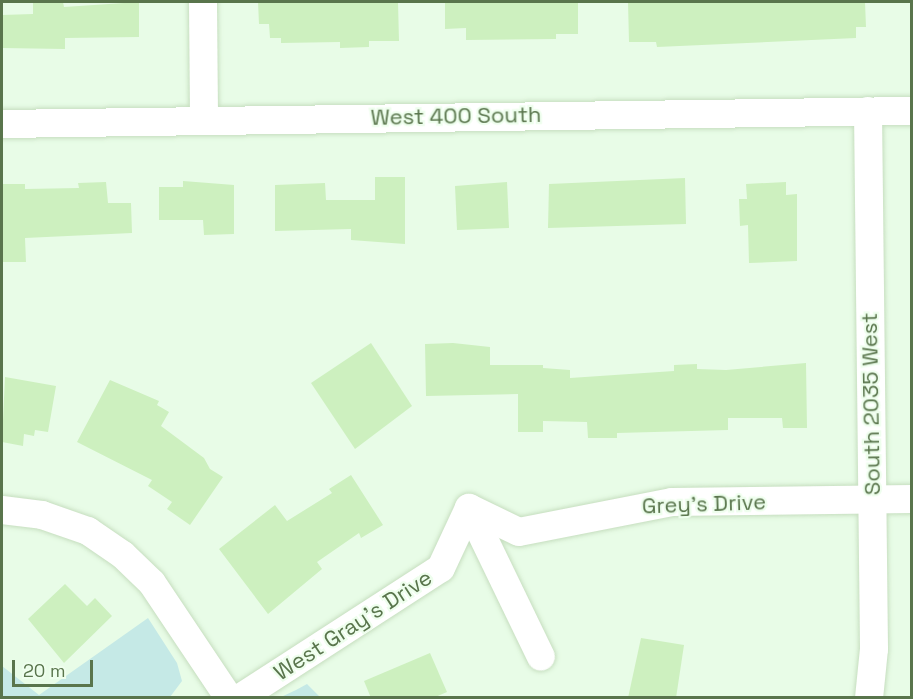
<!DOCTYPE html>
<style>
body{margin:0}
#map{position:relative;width:913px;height:699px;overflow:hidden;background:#e8fce7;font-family:"Space Grotesk",sans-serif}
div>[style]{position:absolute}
.green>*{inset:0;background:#c5e9e6}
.building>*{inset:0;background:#cdf0bf}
.roads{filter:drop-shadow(0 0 2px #c6debf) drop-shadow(0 0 2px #c6debf)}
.minor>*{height:28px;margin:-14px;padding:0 14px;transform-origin:14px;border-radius:14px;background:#fff}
span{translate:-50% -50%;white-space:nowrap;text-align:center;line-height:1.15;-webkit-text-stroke:4.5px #eefeed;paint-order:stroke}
.street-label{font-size:22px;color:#59754c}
.frame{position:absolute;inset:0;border:3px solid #59754c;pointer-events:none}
.scale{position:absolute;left:12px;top:660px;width:81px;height:27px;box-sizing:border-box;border:3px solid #59754c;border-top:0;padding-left:8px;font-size:18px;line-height:21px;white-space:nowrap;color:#59754c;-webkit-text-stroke:4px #eefeed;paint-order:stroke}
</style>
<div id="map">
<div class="green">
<i style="clip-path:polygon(148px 618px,177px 663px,182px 681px,170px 697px,2px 697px,2px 666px,39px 695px)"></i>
<i style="clip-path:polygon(307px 684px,320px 697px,281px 697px,296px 690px)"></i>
</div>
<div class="building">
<i style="clip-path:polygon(33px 2px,63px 2px,64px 7px,139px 2px,139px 37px,65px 38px,65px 49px,2px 48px,2px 15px,33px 14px)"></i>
<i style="clip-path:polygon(258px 2px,398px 2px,399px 41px,369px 41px,369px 47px,340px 48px,340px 42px,281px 43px,281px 38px,270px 38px,269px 24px,259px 24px)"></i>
<i style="clip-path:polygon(445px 2px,578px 2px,578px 34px,556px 34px,556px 39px,466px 40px,466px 28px,445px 29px)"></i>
<i style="clip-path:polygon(628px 2px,865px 2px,866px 27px,856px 27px,856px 38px,657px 47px,656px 42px,629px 42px)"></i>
<i style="clip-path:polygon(375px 177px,405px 177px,405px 244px,351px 240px,351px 229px,275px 231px,275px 185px,325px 183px,326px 200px,375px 200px)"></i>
<i style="clip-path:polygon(685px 178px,686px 224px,548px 228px,549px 184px)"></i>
<i style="clip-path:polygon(183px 181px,234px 185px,234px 234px,204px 235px,203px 220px,159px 220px,159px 187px,183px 187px)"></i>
<i style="clip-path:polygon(106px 182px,108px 203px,131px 203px,132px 233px,25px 238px,26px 262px,2px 262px,2px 184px,25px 184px,25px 189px,79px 188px,78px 183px)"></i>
<i style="clip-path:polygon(507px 182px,509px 228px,457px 230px,455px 186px)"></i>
<i style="clip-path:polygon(786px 182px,786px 195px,797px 194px,797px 261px,749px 263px,748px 225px,740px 226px,739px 199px,747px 199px,746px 184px)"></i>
<i style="clip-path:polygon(371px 343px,412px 406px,355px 449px,311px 383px)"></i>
<i style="clip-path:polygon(453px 343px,490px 347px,490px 365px,543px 365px,543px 368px,570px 370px,570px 378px,674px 371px,674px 365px,697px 364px,697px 369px,726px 370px,806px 363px,807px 428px,783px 428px,782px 418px,728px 418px,728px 430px,617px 433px,617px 438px,588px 438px,587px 422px,543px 421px,543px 432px,518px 432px,518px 394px,426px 396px,425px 344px)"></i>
<i style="clip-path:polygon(5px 377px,56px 386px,48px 432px,35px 430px,34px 436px,24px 434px,23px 446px,2px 442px)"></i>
<i style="clip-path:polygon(110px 380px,159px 401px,157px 405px,169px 412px,161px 426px,204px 458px,210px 469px,223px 477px,190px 525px,167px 509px,172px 502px,148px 486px,152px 480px,77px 442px)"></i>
<i style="clip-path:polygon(351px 475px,383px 525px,361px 538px,359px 533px,317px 562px,322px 569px,268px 614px,219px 549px,275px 505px,287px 521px,332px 493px,329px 489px)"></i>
<i style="clip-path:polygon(65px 584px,87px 606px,95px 598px,112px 616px,64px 663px,28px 619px)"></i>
<i style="clip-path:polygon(641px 638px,684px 645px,676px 698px,628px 698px)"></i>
<i style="clip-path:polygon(430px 653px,447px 692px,433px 698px,371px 698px,364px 681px)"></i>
</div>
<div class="roads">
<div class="minor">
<i style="left:203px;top:2px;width:117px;rotate:89.5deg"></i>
<i style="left:868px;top:111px;width:538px;rotate:89.36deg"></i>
<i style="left:874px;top:649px;width:49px;rotate:95.8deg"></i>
<i style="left:2px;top:124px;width:910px;rotate:-0.82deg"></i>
<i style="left:469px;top:508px;width:55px;rotate:25.6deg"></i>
<i style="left:519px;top:532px;width:156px;rotate:-11.1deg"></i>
<i style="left:672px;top:502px;width:240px;rotate:-0.7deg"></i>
<i style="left:469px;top:508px;width:165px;rotate:64.2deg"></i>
<i style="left:2px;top:510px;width:40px;rotate:7.1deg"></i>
<i style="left:42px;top:515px;width:49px;rotate:19.2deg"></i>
<i style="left:88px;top:531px;width:42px;rotate:34.4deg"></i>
<i style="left:123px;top:555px;width:40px;rotate:44deg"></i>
<i style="left:152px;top:583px;width:138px;rotate:56.2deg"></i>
<i style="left:240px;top:698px;width:239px;rotate:-32.9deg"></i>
<i style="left:441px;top:568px;width:66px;rotate:-65deg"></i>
</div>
</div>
<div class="street-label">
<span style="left:456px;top:116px;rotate:-1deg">West 400 South</span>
<span style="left:871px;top:404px;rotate:-91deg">South 2035 West</span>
<span style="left:704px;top:504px;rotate:-2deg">Grey's Drive</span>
<span style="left:353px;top:625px;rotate:-33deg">West Gray's Drive</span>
</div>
<div class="frame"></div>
<div class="scale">20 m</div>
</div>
